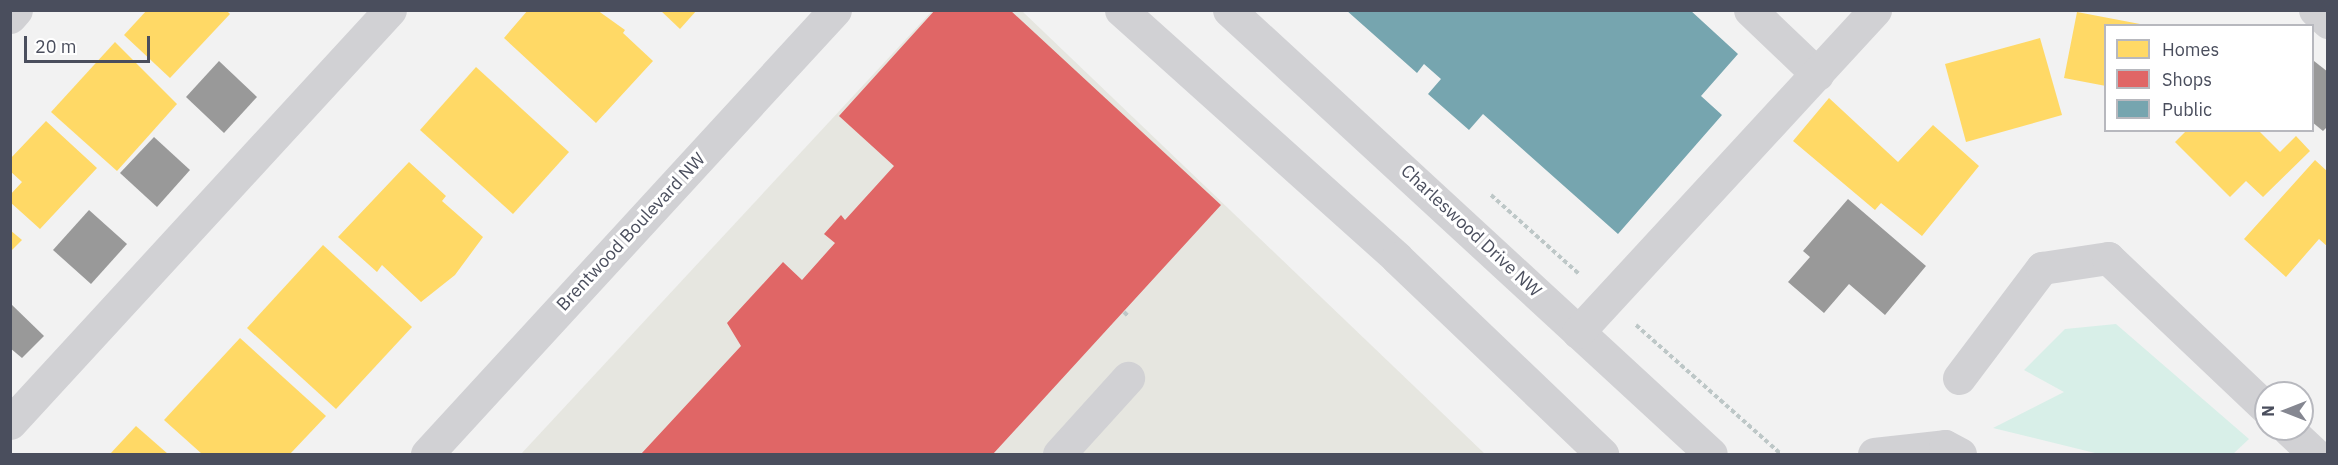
<!DOCTYPE html>
<style>
body{margin:0}
#map{position:relative;width:2338px;height:465px;overflow:hidden;background:#f2f2f2;font-family:"IBM Plex Sans",sans-serif}
div>[style]{position:absolute}
.commercial>*{inset:0;background:#e6e6e0}
.green>*{inset:0;background:#d8efe8}
.homes>*{inset:0;background:#ffd966}
.shops>*{inset:0;background:#e06666}
.public>*{inset:0;background:#76a5af}
.industry>*{inset:0;background:#999}
.path>*{height:4px;margin-top:-2px;transform-origin:0;background:repeating-linear-gradient(90deg,#bdc7c7 0 4.5px,transparent 0 7.5px)}
.minor>*{height:33px;margin:-16.5px;padding:0 16.5px;transform-origin:16.5px;border-radius:16.5px;background:#d1d1d4}
span{translate:-50% -50%;white-space:nowrap;text-align:center;line-height:1.15;-webkit-text-stroke:6px #fff;paint-order:stroke}
.street-label{font-size:18px;color:#4a4e5d}
.frame{position:absolute;inset:0;border:12px solid #4a4e5d;pointer-events:none}
.legend{position:absolute;left:2104px;top:24px;width:210px;height:108px;box-sizing:border-box;background:#fff;border:2px solid #b7b8be;margin:0;padding:8px 10px;list-style:none;font-size:18px;color:#4a4e5d}
.legend li{display:flex;align-items:center;gap:12px;height:30px}
.legend b{width:30px;border:2px solid #b7b8be}
.north{position:absolute;left:2254px;top:381px;width:60px;height:60px;box-sizing:border-box;background:#fff;border:2px solid #b7b8be;border-radius:50%;rotate:270deg;font-size:16px;font-weight:700;line-height:24px;text-align:center;color:#4a4e5d}
.north::after{content:'';display:block;margin:auto;width:21px;height:27px;background:#858791;clip-path:polygon(50% 0,100% 100%,50% 72%,0 100%)}
.scale{position:absolute;left:24px;top:36px;width:126px;height:27px;box-sizing:border-box;border:3px solid #4a4e5d;border-top:0;padding-left:8px;font-size:18px;line-height:21px;white-space:nowrap;color:#4a4e5d;-webkit-text-stroke:4px #fff;paint-order:stroke}
</style>
<div id="map">
<div class="commercial">
<i style="clip-path:polygon(933px 10px,1022px 11px,1485px 454px,521px 454px)"></i>
</div>
<div class="green">
<i style="clip-path:polygon(2116px 324px,2249px 439px,2233px 454px,2099px 454px,1993px 428px,2064px 392px,2024px 370px,2065px 329px)"></i>
</div>
<div class="homes">
<i style="clip-path:polygon(147px 10px,226px 10px,230px 14px,170px 78px,124px 35px)"></i>
<i style="clip-path:polygon(528px 10px,597px 10px,625px 30px,623px 33px,653px 61px,596px 123px,504px 38px)"></i>
<i style="clip-path:polygon(660px 10px,697px 10px,680px 29px)"></i>
<i style="clip-path:polygon(2077px 12px,2140px 24px,2106px 26px,2106px 86px,2064px 78px)"></i>
<i style="clip-path:polygon(2040px 38px,2062px 115px,1966px 142px,1945px 64px)"></i>
<i style="clip-path:polygon(115px 42px,177px 104px,117px 171px,51px 112px)"></i>
<i style="clip-path:polygon(476px 67px,569px 152px,513px 214px,420px 130px)"></i>
<i style="clip-path:polygon(1829px 98px,1898px 162px,1933px 125px,1979px 166px,1922px 236px,1881px 203px,1875px 210px,1793px 141px)"></i>
<i style="clip-path:polygon(46px 121px,97px 168px,40px 229px,10px 202px,10px 195px,22px 182px,10px 171px,10px 159px)"></i>
<i style="clip-path:polygon(2187px 130px,2258px 130px,2280px 152px,2296px 136px,2310px 151px,2263px 197px,2246px 181px,2230px 197px,2175px 142px)"></i>
<i style="clip-path:polygon(2315px 160px,2328px 172px,2328px 247px,2319px 239px,2286px 277px,2244px 239px)"></i>
<i style="clip-path:polygon(409px 162px,446px 196px,442px 201px,483px 237px,455px 275px,421px 302px,382px 265px,377px 272px,338px 237px)"></i>
<i style="clip-path:polygon(10px 230px,22px 240px,10px 252px)"></i>
<i style="clip-path:polygon(323px 245px,412px 327px,336px 409px,247px 328px)"></i>
<i style="clip-path:polygon(240px 338px,326px 416px,290px 454px,202px 454px,164px 420px)"></i>
<i style="clip-path:polygon(136px 426px,168px 454px,110px 454px)"></i>
</div>
<div class="shops">
<i style="clip-path:polygon(935px 10px,1010px 10px,1221px 205px,993px 454px,641px 454px,741px 346px,727px 323px,783px 262px,802px 280px,835px 243px,824px 234px,841px 215px,845px 220px,894px 166px,839px 116px)"></i>
</div>
<div class="public">
<i style="clip-path:polygon(1346px 10px,1690px 10px,1738px 54px,1701px 96px,1722px 115px,1618px 234px,1483px 114px,1469px 130px,1428px 94px,1441px 79px,1424px 64px,1417px 73px)"></i>
</div>
<div class="industry">
<i style="clip-path:polygon(219px 61px,257px 97px,224px 133px,186px 97px)"></i>
<i style="clip-path:polygon(2314px 61px,2328px 72px,2328px 126px,2323px 131px,2312px 122px)"></i>
<i style="clip-path:polygon(154px 137px,190px 170px,157px 207px,120px 173px)"></i>
<i style="clip-path:polygon(1848px 199px,1926px 266px,1885px 315px,1849px 284px,1824px 313px,1788px 282px,1810px 257px,1803px 251px)"></i>
<i style="clip-path:polygon(89px 210px,127px 244px,91px 284px,53px 250px)"></i>
<i style="clip-path:polygon(10px 303px,44px 336px,22px 358px,10px 348px)"></i>
</div>
<div class="path">
<i style="left:1491px;top:195px;width:118px;rotate:41.9deg"></i>
<i style="left:1124px;top:312px;width:7px;rotate:45deg"></i>
<i style="left:1636px;top:325px;width:194px;rotate:41.7deg"></i>
</div>
<div class="minor">
<i style="left:1121px;top:10px;width:371px;rotate:41.9deg"></i>
<i style="left:1397px;top:258px;width:284px;rotate:43.7deg"></i>
<i style="left:1229px;top:10px;width:655px;rotate:42.65deg"></i>
<i style="left:1750px;top:10px;width:93px;rotate:43.7deg"></i>
<i style="left:2315px;top:10px;width:18px;rotate:43deg"></i>
<i style="left:10px;top:17px;width:9px;rotate:-49deg"></i>
<i style="left:1578px;top:332px;width:438px;rotate:-47.3deg"></i>
<i style="left:1959px;top:378px;width:138px;rotate:-53deg"></i>
<i style="left:2042px;top:268px;width:67px;rotate:-8.6deg"></i>
<i style="left:2108px;top:258px;width:218px;rotate:43.5deg"></i>
<i style="left:10px;top:423px;width:561px;rotate:-47.38deg"></i>
<i style="left:2288px;top:429px;width:37px;rotate:43deg"></i>
<i style="left:427px;top:454px;width:603px;rotate:-47.42deg"></i>
<i style="left:1059px;top:454px;width:103px;rotate:-47.8deg"></i>
<i style="left:1874px;top:454px;width:71px;rotate:-6.4deg"></i>
<i style="left:1945px;top:446px;width:17px;rotate:28deg"></i>
</div>
<div class="street-label">
<span style="left:1471px;top:231px;rotate:43deg">Charleswood Drive NW</span>
<span style="left:631px;top:232px;rotate:-47deg">Brentwood Boulevard NW</span>
</div>
<div class="frame"></div>
<ul class="legend">
<li><b style="height:16px;background:#ffd966"></b>Homes</li>
<li><b style="height:16px;background:#e06666"></b>Shops</li>
<li><b style="height:16px;background:#76a5af"></b>Public</li>
</ul>
<div class="north">N</div>
<div class="scale">20 m</div>
</div>
